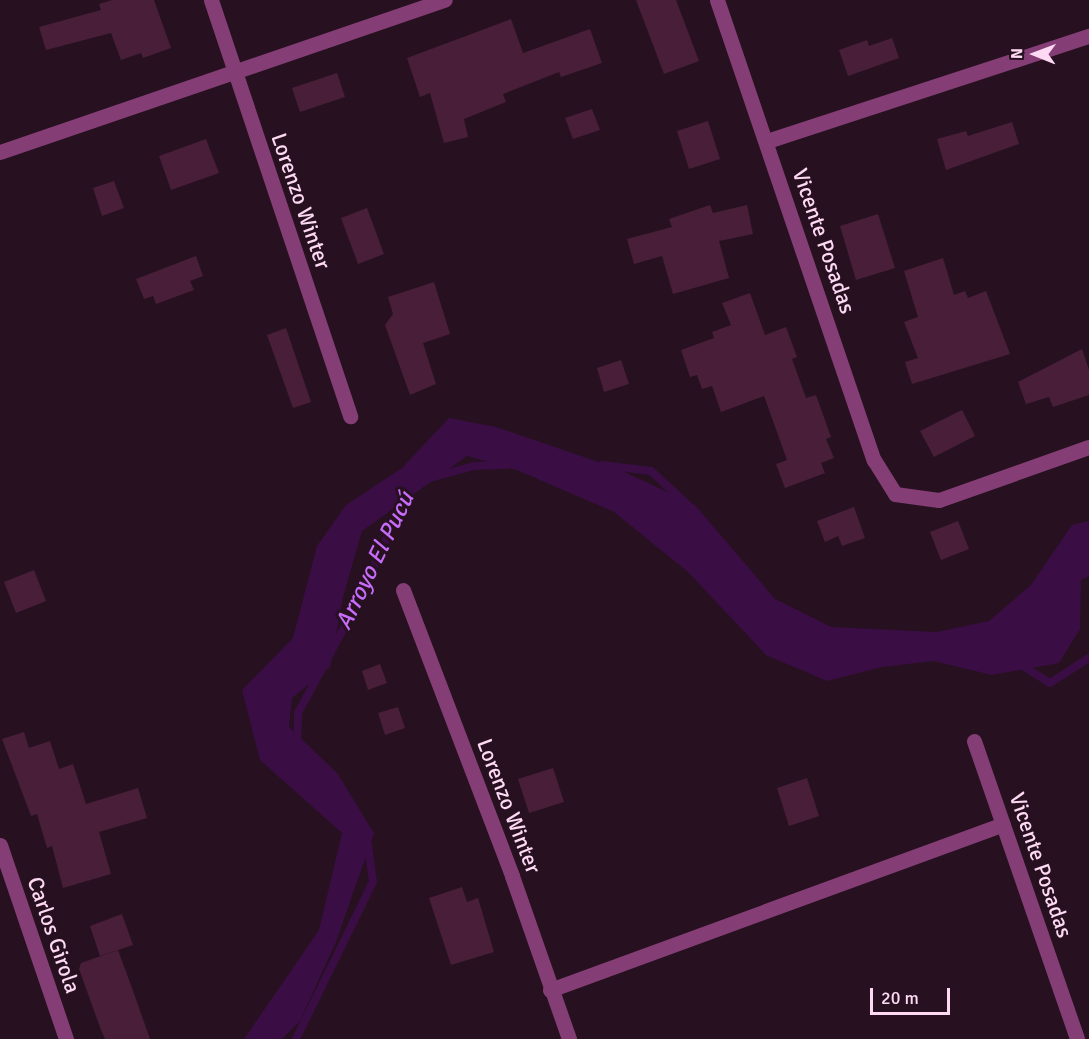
<!DOCTYPE html>
<meta charset="utf-8">
<style>
body{margin:0}
#map{position:relative;width:1089px;height:1039px;overflow:hidden;background:#271120;font-family:Signika,sans-serif}
div>[style]{position:absolute}
.water>*{inset:0;background:#3a0d44}
.stream>*{height:8px;margin:-4px;padding:0 4px;transform-origin:4px;border-radius:4px;background:#3a0d44}
.building>*{inset:0;background:#481e38}
.minor>*{height:15px;margin:-7.5px;padding:0 7.5px;transform-origin:7.5px;border-radius:7.5px;background:#843e75}
span{translate:-50% -50%;white-space:nowrap;text-align:center;line-height:1.15;-webkit-text-stroke:6px #271120;paint-order:stroke}
.street-label{font-size:22px;color:#fdd9f3}
.water-label{font-size:24px;color:#c66cf9;font-style:italic}
.north{position:absolute;left:1005px;top:24px;width:60px;height:60px;-webkit-text-stroke:4px #271120;paint-order:stroke;rotate:271deg;font-size:16px;font-weight:700;line-height:24px;text-align:center;color:#fdd9f3}
.north::after{content:'';display:block;margin:auto;width:21px;height:27px;background:#fdd9f3;clip-path:polygon(50% 0,100% 100%,50% 72%,0 100%)}
.scale{position:absolute;left:870px;top:988px;width:80px;height:27px;box-sizing:border-box;border:3px solid #fdd9f3;border-top:0;padding-left:8px;font-size:18px;line-height:21px;white-space:nowrap;color:#fdd9f3;-webkit-text-stroke:4px #271120;paint-order:stroke}
</style>
<div id="map">
<div class="water">
<i style="clip-path:polygon(449px 418px,496px 427px,616px 468px,695px 505px,775px 599px,831px 627px,937px 632px,989px 621px,1031px 585px,1072px 525px,1089px 521px,1089px 576px,1081px 580px,1080px 629px,1059px 663px,992px 675px,933px 661px,882px 667px,827px 681px,766px 655px,688px 572px,614px 512px,517px 470px,467px 456px,362px 531px,343px 597px,330px 667px,292px 698px,289px 727px,337px 773px,374px 833px,336px 942px,300px 1021px,282px 1039px,244px 1039px,319px 930px,342px 833px,260px 760px,242px 690px,293px 638px,317px 546px,346px 505px,402px 468px)"></i>
</div>
<div class="stream">
<i style="left:602px;top:465px;width:49px;rotate:7deg"></i>
<i style="left:651px;top:471px;width:52px;rotate:42.6deg"></i>
<i style="left:430px;top:478px;width:46px;rotate:-15.3deg"></i>
<i style="left:474px;top:466px;width:34px;rotate:-2deg"></i>
<i style="left:1018px;top:663px;width:38px;rotate:32deg"></i>
<i style="left:1050px;top:683px;width:46px;rotate:-32.7deg"></i>
<i style="left:297px;top:747px;width:34px;rotate:-88deg"></i>
<i style="left:298px;top:713px;width:120px;rotate:-61.7deg"></i>
<i style="left:355px;top:607px;width:127px;rotate:-65.3deg"></i>
<i style="left:296px;top:1039px;width:175px;rotate:-63.9deg"></i>
<i style="left:373px;top:882px;width:43px;rotate:-97.9deg"></i>
</div>
<div class="building">
<i style="clip-path:polygon(112px 0,154px 0,171px 48px,143px 58px,141px 53px,121px 60px,111px 33px,46px 50px,39px 27px,101px 10px,99px 4px)"></i>
<i style="clip-path:polygon(636px 0,676px 0,699px 61px,664px 74px)"></i>
<i style="clip-path:polygon(511px 19px,523px 53px,590px 29px,602px 63px,561px 77px,559px 72px,503px 94px,506px 102px,464px 119px,468px 137px,444px 143px,430px 93px,420px 97px,407px 58px)"></i>
<i style="clip-path:polygon(892px 38px,899px 58px,848px 76px,839px 50px,867px 40px,869px 46px)"></i>
<i style="clip-path:polygon(337px 73px,345px 97px,300px 112px,292px 88px)"></i>
<i style="clip-path:polygon(592px 109px,600px 130px,573px 139px,565px 118px)"></i>
<i style="clip-path:polygon(708px 121px,720px 159px,689px 169px,677px 131px)"></i>
<i style="clip-path:polygon(1012px 122px,1019px 144px,946px 170px,937px 139px,966px 131px,968px 136px)"></i>
<i style="clip-path:polygon(206px 139px,219px 173px,171px 190px,159px 156px)"></i>
<i style="clip-path:polygon(114px 181px,124px 208px,102px 216px,93px 188px)"></i>
<i style="clip-path:polygon(710px 205px,713px 213px,747px 205px,753px 234px,719px 241px,729px 278px,673px 294px,662px 256px,634px 264px,627px 239px,672px 227px,669px 219px)"></i>
<i style="clip-path:polygon(367px 208px,384px 254px,358px 264px,341px 218px)"></i>
<i style="clip-path:polygon(878px 214px,895px 268px,856px 280px,840px 226px)"></i>
<i style="clip-path:polygon(196px 256px,203px 276px,190px 281px,194px 290px,156px 304px,153px 296px,144px 299px,136px 279px)"></i>
<i style="clip-path:polygon(943px 258px,954px 295px,965px 291px,968px 298px,986px 291px,1010px 354px,912px 384px,905px 362px,918px 358px,904px 322px,918px 317px,904px 271px)"></i>
<i style="clip-path:polygon(434px 282px,450px 334px,423px 343px,436px 384px,410px 395px,385px 325px,393px 314px,388px 297px)"></i>
<i style="clip-path:polygon(750px 293px,765px 335px,786px 327px,797px 357px,792px 359px,806px 398px,816px 395px,831px 437px,826px 439px,834px 458px,821px 463px,825px 473px,785px 488px,776px 464px,787px 460px,764px 396px,721px 412px,712px 386px,702px 389px,697px 375px,690px 377px,681px 350px,714px 338px,712px 332px,731px 325px,722px 303px)"></i>
<i style="clip-path:polygon(286px 328px,311px 402px,293px 408px,267px 335px)"></i>
<i style="clip-path:polygon(1082px 349px,1089px 370px,1089px 395px,1053px 407px,1049px 397px,1026px 404px,1018px 382px)"></i>
<i style="clip-path:polygon(621px 360px,629px 384px,604px 392px,597px 368px)"></i>
<i style="clip-path:polygon(962px 410px,975px 436px,934px 457px,920px 431px)"></i>
<i style="clip-path:polygon(854px 507px,865px 538px,842px 546px,838px 536px,825px 542px,817px 521px)"></i>
<i style="clip-path:polygon(958px 521px,969px 549px,941px 560px,930px 532px)"></i>
<i style="clip-path:polygon(34px 570px,46px 601px,16px 613px,4px 582px)"></i>
<i style="clip-path:polygon(380px 664px,387px 683px,368px 690px,362px 671px)"></i>
<i style="clip-path:polygon(398px 707px,405px 728px,385px 735px,378px 713px)"></i>
<i style="clip-path:polygon(24px 732px,29px 748px,50px 741px,59px 769px,73px 764px,86px 804px,138px 788px,147px 818px,99px 832px,111px 874px,63px 888px,52px 846px,47px 848px,37px 814px,31px 816px,2px 739px)"></i>
<i style="clip-path:polygon(553px 768px,564px 802px,529px 813px,518px 779px)"></i>
<i style="clip-path:polygon(807px 778px,819px 816px,789px 826px,777px 788px)"></i>
<i style="clip-path:polygon(462px 887px,467px 902px,478px 898px,494px 952px,451px 965px,429px 898px)"></i>
<i style="clip-path:polygon(122px 914px,133px 945px,100px 956px,90px 926px)"></i>
<i style="clip-path:polygon(118px 950px,132px 988px,150px 1039px,105px 1039px,101px 1030px,79px 969px,81px 963px)"></i>
</div>
<div class="minor">
<i style="left:211px;top:0;width:439px;rotate:71.5deg"></i>
<i style="left:717px;top:0;width:486px;rotate:71.2deg"></i>
<i style="left:874px;top:460px;width:40px;rotate:58deg"></i>
<i style="left:895px;top:494px;width:44px;rotate:7.8deg"></i>
<i style="left:939px;top:500px;width:159px;rotate:-19.5deg"></i>
<i style="left:767px;top:141px;width:339px;rotate:-18.1deg"></i>
<i style="left:0;top:152px;width:470px;rotate:-18.9deg"></i>
<i style="left:403px;top:590px;width:306px;rotate:69.1deg"></i>
<i style="left:512px;top:876px;width:173px;rotate:70.7deg"></i>
<i style="left:974px;top:741px;width:315px;rotate:70.9deg"></i>
<i style="left:0;top:845px;width:205px;rotate:71.2deg"></i>
<i style="left:550px;top:990px;width:482px;rotate:-20.1deg"></i>
</div>
<div class="street-label">
<span style="left:301px;top:201px;rotate:71deg">Lorenzo Winter</span>
<span style="left:824px;top:241px;rotate:71deg">Vicente Posadas</span>
<span style="left:509px;top:806px;rotate:69deg">Lorenzo Winter</span>
<span style="left:1041px;top:865px;rotate:71deg">Vicente Posadas</span>
<span style="left:54px;top:935px;rotate:71deg">Carlos Girola</span>
</div>
<div class="water-label">
<span style="left:375px;top:561px;rotate:-64deg">Arroyo El Pucú</span>
</div>
<div class="north">N</div>
<div class="scale">20 m</div>
</div>
